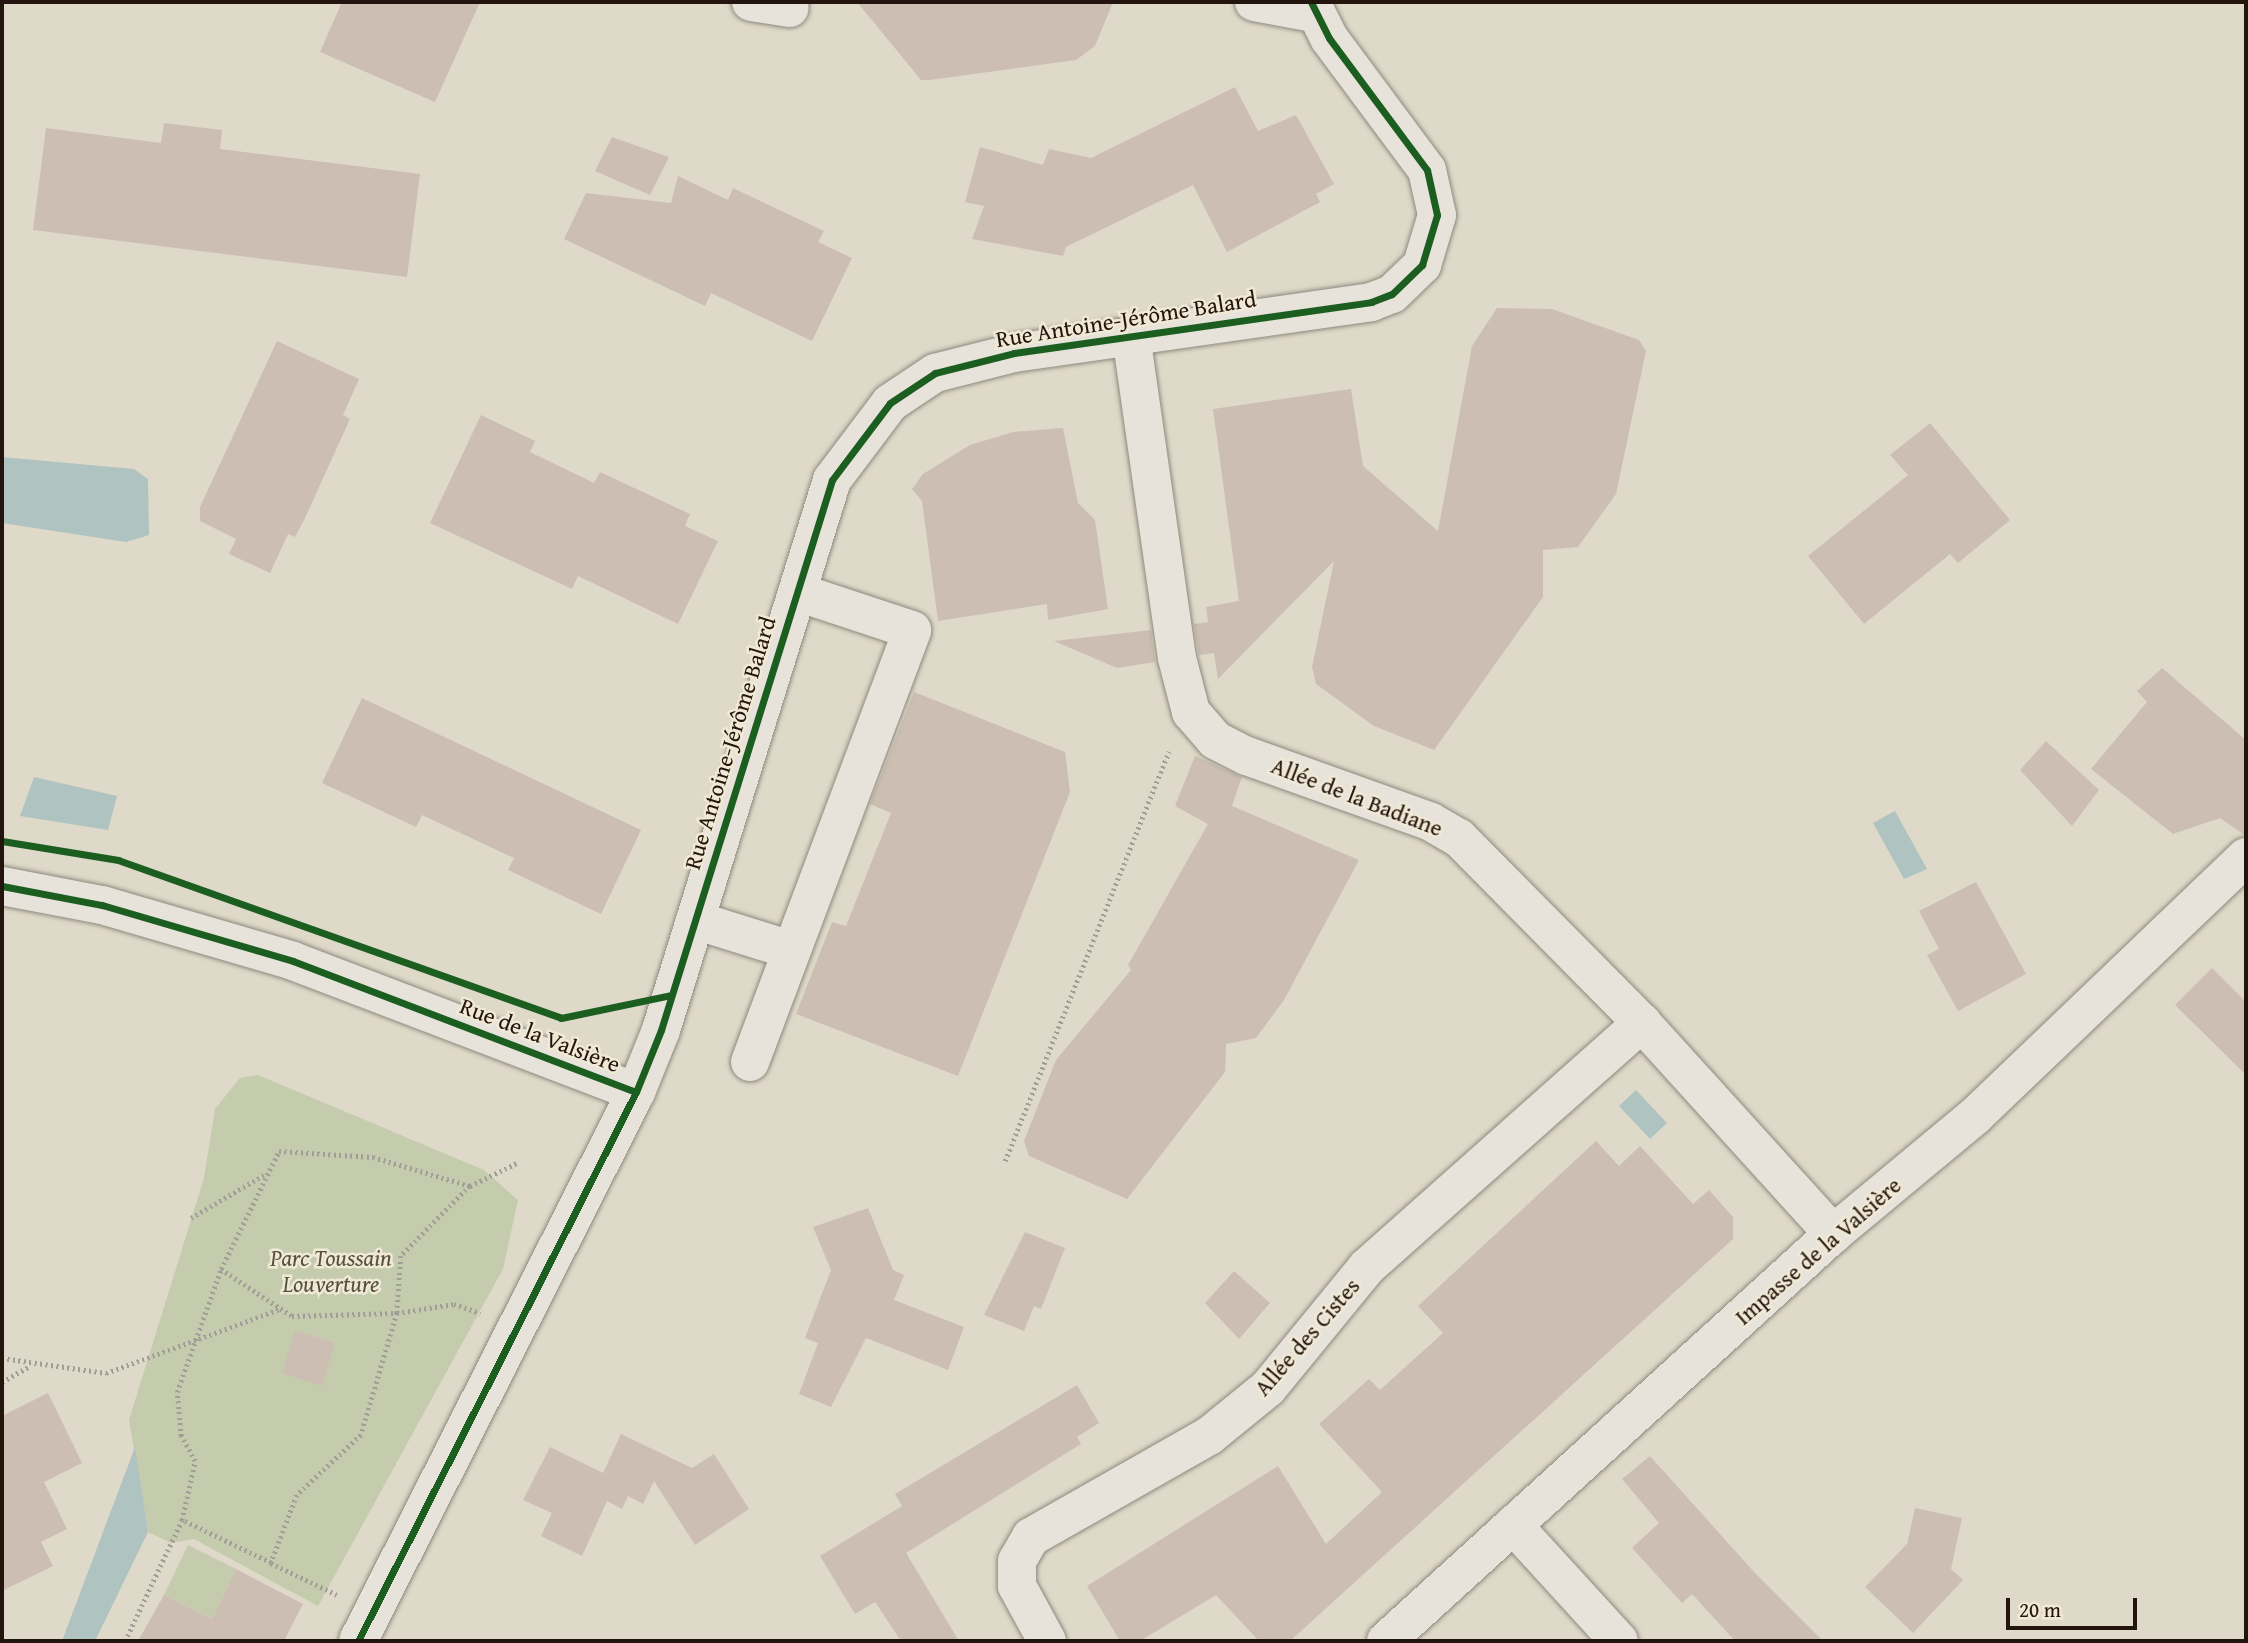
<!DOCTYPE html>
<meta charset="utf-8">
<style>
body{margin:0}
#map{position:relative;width:2248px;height:1643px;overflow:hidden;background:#dfd9c9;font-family:"Gentium Book Plus",serif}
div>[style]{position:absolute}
.green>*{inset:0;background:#c5ccae}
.water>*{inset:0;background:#afc3c0}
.building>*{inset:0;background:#cdbeb3}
.path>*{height:4.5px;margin-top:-2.25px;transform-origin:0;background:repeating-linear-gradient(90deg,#a19e97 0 2px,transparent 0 5.5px)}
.roads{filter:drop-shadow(0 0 2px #8e897f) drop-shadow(0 0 2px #8e897f)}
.minor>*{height:38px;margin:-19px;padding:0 19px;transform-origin:19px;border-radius:19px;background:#e7e3db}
.cycleway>*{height:7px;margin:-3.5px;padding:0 3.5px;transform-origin:3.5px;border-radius:3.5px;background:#1b5e20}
span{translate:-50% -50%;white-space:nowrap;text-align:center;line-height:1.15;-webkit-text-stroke:5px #f0e9d6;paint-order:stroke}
.street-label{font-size:23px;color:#23140d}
.park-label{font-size:23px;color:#54513d;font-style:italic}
.frame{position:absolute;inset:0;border:4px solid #23140d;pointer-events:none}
.scale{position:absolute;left:2006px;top:1598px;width:131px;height:32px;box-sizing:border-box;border:4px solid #23140d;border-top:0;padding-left:9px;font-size:21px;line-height:24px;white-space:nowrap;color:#23140d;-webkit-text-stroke:5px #f0e9d6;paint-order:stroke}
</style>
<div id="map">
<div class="green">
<i style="clip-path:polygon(258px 1075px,484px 1170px,518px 1200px,503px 1269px,318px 1606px,194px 1539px,171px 1543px,148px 1532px,129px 1420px,204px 1178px,215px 1109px,240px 1078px)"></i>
<i style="clip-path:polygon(188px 1545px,236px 1569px,212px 1619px,164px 1595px)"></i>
</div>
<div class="water">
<i style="clip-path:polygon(2px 457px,134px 469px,148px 479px,149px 535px,126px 542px,2px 523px)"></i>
<i style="clip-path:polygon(34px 777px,117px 796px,108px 830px,20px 816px)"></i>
<i style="clip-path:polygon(1895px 811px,1927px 869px,1904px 879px,1873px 823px)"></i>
<i style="clip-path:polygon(1636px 1090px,1667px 1123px,1650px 1139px,1619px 1106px)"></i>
<i style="clip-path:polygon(135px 1447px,148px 1532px,95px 1641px,62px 1641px)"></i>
</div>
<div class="building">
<i style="clip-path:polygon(342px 2px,480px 2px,435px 102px,320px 52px)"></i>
<i style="clip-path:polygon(857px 2px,1113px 2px,1095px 46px,1076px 60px,930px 80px,921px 80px)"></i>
<i style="clip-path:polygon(1235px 87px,1258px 131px,1296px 115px,1334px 184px,1316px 194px,1320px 202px,1227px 252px,1193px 185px,1066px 247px,1063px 256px,972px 239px,984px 206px,965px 202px,980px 147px,1043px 165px,1049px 149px,1091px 158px)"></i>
<i style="clip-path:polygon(164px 123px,222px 130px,220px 149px,420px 174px,407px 277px,33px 230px,46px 128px,161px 143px)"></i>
<i style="clip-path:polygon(612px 137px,669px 157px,650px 195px,595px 171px)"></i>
<i style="clip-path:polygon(678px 176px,728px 200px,733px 188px,824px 231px,818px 242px,852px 258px,812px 341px,711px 293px,705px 306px,564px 239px,586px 193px,671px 203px)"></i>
<i style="clip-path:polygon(1497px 308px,1552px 309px,1639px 340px,1646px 351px,1616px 494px,1578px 547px,1543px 550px,1543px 597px,1434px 750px,1374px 726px,1316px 684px,1312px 667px,1334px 561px,1218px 679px,1214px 653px,1199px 655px,1194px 624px,1208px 622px,1206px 607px,1239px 601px,1213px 409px,1351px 389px,1363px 466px,1438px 531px,1472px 346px)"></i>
<i style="clip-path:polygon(277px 341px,359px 379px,343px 415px,350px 419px,305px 518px,295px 537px,288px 534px,270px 573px,229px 554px,236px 539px,200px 521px,200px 507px)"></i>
<i style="clip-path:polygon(481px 415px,535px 441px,530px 452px,594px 483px,600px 472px,690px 514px,685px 526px,718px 541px,678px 624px,578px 576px,572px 589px,430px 523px)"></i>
<i style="clip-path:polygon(1930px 423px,2010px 520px,1958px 563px,1950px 554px,1864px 624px,1808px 556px,1908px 475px,1890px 455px)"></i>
<i style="clip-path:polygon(1063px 428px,1078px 503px,1095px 520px,1108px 609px,1048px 620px,1047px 604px,938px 621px,922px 501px,912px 489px,923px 474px,970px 445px,1013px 432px)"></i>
<i style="clip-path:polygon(1151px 630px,1155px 662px,1117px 668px,1054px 641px)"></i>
<i style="clip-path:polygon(2162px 668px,2246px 740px,2246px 836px,2220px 818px,2173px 834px,2091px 769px,2147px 702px,2137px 691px)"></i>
<i style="clip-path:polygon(914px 692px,1065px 752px,1070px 792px,958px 1076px,796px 1014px,832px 922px,846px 926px,891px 813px,870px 804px)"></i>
<i style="clip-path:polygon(362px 698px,641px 830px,601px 914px,508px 870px,514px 858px,422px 815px,416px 827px,322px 783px)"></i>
<i style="clip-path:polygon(2046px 741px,2099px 790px,2072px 826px,2020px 770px)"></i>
<i style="clip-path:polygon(1195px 756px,1242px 777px,1232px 806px,1359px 860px,1284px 1000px,1256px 1038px,1226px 1044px,1225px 1072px,1127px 1199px,1029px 1156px,1024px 1141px,1056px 1060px,1131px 970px,1128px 965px,1208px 824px,1175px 806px)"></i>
<i style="clip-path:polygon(1976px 882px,2026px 974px,1958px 1011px,1927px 955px,1939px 949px,1919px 911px)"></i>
<i style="clip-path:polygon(2212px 968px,2246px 1002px,2246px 1075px,2175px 1005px)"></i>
<i style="clip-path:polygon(1596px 1141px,1619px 1166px,1640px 1146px,1693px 1204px,1709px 1190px,1733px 1217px,1733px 1239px,1290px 1641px,1259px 1641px,1216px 1595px,1140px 1641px,1120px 1641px,1087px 1586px,1278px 1466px,1326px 1544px,1382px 1492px,1319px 1424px,1369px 1379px,1380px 1390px,1443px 1333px,1418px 1306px)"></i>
<i style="clip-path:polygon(868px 1208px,893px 1270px,904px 1275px,894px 1300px,964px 1327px,948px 1370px,866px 1338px,831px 1407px,799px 1394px,818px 1343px,805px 1338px,831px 1270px,813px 1227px)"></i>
<i style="clip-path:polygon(1025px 1232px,1065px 1248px,1041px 1309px,1034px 1306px,1024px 1331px,984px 1315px)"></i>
<i style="clip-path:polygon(1234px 1271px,1270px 1303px,1239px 1339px,1205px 1303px)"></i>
<i style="clip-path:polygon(295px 1331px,335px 1343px,322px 1386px,282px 1373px)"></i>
<i style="clip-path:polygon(1077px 1385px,1099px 1423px,1077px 1437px,1081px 1444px,906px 1553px,959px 1641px,901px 1641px,875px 1602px,855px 1614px,820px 1556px,902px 1506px,895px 1494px)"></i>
<i style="clip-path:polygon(48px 1393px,82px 1463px,44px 1482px,67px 1529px,41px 1542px,53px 1566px,2px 1591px,2px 1416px)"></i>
<i style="clip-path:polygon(621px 1434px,692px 1468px,714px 1454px,749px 1509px,695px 1545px,654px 1481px,643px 1504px,628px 1496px,622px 1509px,607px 1501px,582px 1556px,541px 1536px,552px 1513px,523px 1500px,550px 1447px,603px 1473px)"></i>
<i style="clip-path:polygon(1650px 1456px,1755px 1573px,1823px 1641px,1735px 1641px,1692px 1594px,1682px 1603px,1632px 1548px,1659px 1523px,1622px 1479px)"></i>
<i style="clip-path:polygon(1915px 1508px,1962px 1518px,1951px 1569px,1963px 1580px,1913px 1633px,1865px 1587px,1907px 1544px)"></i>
<i style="clip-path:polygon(236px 1569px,303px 1604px,284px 1641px,138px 1641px,164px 1595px,212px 1619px)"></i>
</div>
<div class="path">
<i style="left:1005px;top:1161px;width:441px;rotate:-68.2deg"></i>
<i style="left:470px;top:1186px;width:52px;rotate:-26.1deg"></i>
<i style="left:191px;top:1218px;width:88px;rotate:-30.6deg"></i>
<i style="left:221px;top:1269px;width:85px;rotate:33.5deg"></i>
<i style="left:292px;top:1316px;width:105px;rotate:-1.6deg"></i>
<i style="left:397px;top:1313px;width:58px;rotate:-9deg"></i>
<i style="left:454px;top:1304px;width:28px;rotate:19deg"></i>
<i style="left:2px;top:1358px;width:105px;rotate:8.2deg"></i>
<i style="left:106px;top:1373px;width:185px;rotate:-20.2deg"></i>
<i style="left:2px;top:1382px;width:32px;rotate:-30deg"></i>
<i style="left:271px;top:1563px;width:99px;rotate:-154.2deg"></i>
<i style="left:182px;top:1520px;width:60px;rotate:-77.6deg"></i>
<i style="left:195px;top:1461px;width:29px;rotate:-119deg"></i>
<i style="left:181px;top:1436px;width:44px;rotate:-95.2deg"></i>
<i style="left:177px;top:1392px;width:131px;rotate:-70.3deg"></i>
<i style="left:221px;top:1269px;width:131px;rotate:-63.8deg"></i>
<i style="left:279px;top:1151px;width:94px;rotate:3.7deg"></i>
<i style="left:373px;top:1157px;width:101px;rotate:16.6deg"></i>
<i style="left:470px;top:1186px;width:98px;rotate:134.6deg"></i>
<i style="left:401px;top:1256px;width:57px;rotate:94deg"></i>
<i style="left:397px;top:1313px;width:127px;rotate:106.4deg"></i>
<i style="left:361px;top:1435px;width:88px;rotate:136.8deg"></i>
<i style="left:297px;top:1495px;width:73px;rotate:110.9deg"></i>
<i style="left:271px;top:1563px;width:73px;rotate:25.9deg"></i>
<i style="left:125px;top:1641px;width:134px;rotate:-64.8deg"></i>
</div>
<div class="roads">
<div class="minor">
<i style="left:751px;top:2px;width:39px;rotate:9deg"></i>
<i style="left:1254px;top:2px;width:61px;rotate:10.4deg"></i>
<i style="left:1131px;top:335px;width:326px;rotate:81.9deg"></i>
<i style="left:1177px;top:658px;width:56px;rotate:75.5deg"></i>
<i style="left:1191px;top:712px;width:37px;rotate:49deg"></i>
<i style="left:1215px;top:740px;width:36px;rotate:27deg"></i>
<i style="left:1247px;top:756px;width:195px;rotate:19.7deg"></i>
<i style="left:1431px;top:822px;width:32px;rotate:30deg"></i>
<i style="left:1459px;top:838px;width:260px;rotate:45.3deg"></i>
<i style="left:1642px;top:1023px;width:285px;rotate:47.8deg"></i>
<i style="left:2px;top:886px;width:102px;rotate:10.8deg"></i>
<i style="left:102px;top:905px;width:199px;rotate:16.3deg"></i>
<i style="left:293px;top:961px;width:367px;rotate:20.9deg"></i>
<i style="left:636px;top:1092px;width:615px;rotate:116.86deg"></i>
<i style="left:695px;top:920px;width:101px;rotate:17.4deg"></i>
<i style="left:750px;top:1062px;width:461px;rotate:-69.4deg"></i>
<i style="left:912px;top:630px;width:121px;rotate:-161.7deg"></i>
<i style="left:636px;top:1092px;width:67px;rotate:-68deg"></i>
<i style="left:661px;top:1030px;width:576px;rotate:-72.73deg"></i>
<i style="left:832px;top:480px;width:96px;rotate:-53deg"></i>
<i style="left:890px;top:403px;width:54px;rotate:-33.7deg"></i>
<i style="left:935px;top:373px;width:81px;rotate:-14.2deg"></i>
<i style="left:1014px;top:353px;width:361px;rotate:-8.1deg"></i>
<i style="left:1371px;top:302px;width:22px;rotate:-21deg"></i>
<i style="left:1392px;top:294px;width:42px;rotate:-44deg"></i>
<i style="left:1422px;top:265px;width:52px;rotate:-73.3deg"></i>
<i style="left:1437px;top:215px;width:46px;rotate:-102.5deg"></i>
<i style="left:1427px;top:170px;width:164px;rotate:-126.6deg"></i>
<i style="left:1329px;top:38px;width:40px;rotate:-116.6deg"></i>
<i style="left:1513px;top:1525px;width:157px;rotate:47.6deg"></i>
<i style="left:1047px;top:1641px;width:63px;rotate:-118.6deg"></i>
<i style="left:1017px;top:1586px;width:25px;rotate:-90deg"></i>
<i style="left:1017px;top:1561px;width:28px;rotate:-60deg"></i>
<i style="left:1031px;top:1537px;width:205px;rotate:-29.6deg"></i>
<i style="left:1209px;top:1436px;width:76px;rotate:-39.1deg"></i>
<i style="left:1268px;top:1388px;width:156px;rotate:-50.7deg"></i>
<i style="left:1367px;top:1267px;width:368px;rotate:-41.6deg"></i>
<i style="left:1386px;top:1641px;width:605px;rotate:-42.32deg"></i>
<i style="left:1833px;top:1234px;width:185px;rotate:-39.7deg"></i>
<i style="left:1975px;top:1116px;width:375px;rotate:-43.7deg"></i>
</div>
</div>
<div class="cycleway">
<i style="left:2px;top:841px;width:118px;rotate:9.3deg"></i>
<i style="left:118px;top:860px;width:470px;rotate:19.6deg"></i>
<i style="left:561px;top:1018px;width:112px;rotate:-11.8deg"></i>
<i style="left:2px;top:886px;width:102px;rotate:10.8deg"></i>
<i style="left:102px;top:905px;width:199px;rotate:16.3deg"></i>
<i style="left:293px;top:961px;width:367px;rotate:20.9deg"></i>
<i style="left:636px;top:1092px;width:615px;rotate:116.86deg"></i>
<i style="left:636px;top:1092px;width:67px;rotate:-68deg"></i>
<i style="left:661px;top:1030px;width:576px;rotate:-72.73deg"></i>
<i style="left:832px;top:480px;width:96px;rotate:-53deg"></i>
<i style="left:890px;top:403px;width:54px;rotate:-33.7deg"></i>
<i style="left:935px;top:373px;width:81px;rotate:-14.2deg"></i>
<i style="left:1014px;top:353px;width:361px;rotate:-8.1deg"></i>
<i style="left:1371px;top:302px;width:22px;rotate:-21deg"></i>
<i style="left:1392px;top:294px;width:42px;rotate:-44deg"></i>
<i style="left:1422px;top:265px;width:52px;rotate:-73.3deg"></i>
<i style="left:1437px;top:215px;width:46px;rotate:-102.5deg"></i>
<i style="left:1427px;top:170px;width:164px;rotate:-126.6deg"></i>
<i style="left:1329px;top:38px;width:40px;rotate:-116.6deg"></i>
</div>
<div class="street-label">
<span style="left:1126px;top:319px;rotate:-9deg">Rue Antoine-Jérôme Balard</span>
<span style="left:730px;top:743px;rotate:-73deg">Rue Antoine-Jérôme Balard</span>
<span style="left:1357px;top:797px;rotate:21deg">Allée de la Badiane</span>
<span style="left:540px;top:1035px;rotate:21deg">Rue de la Valsière</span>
<span style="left:1818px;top:1251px;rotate:-41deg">Impasse de la Valsière</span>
<span style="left:1307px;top:1337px;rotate:-49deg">Allée des Cistes</span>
</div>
<div class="park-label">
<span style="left:331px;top:1271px">Parc Toussain<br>Louverture</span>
</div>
<div class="frame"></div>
<div class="scale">20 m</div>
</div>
